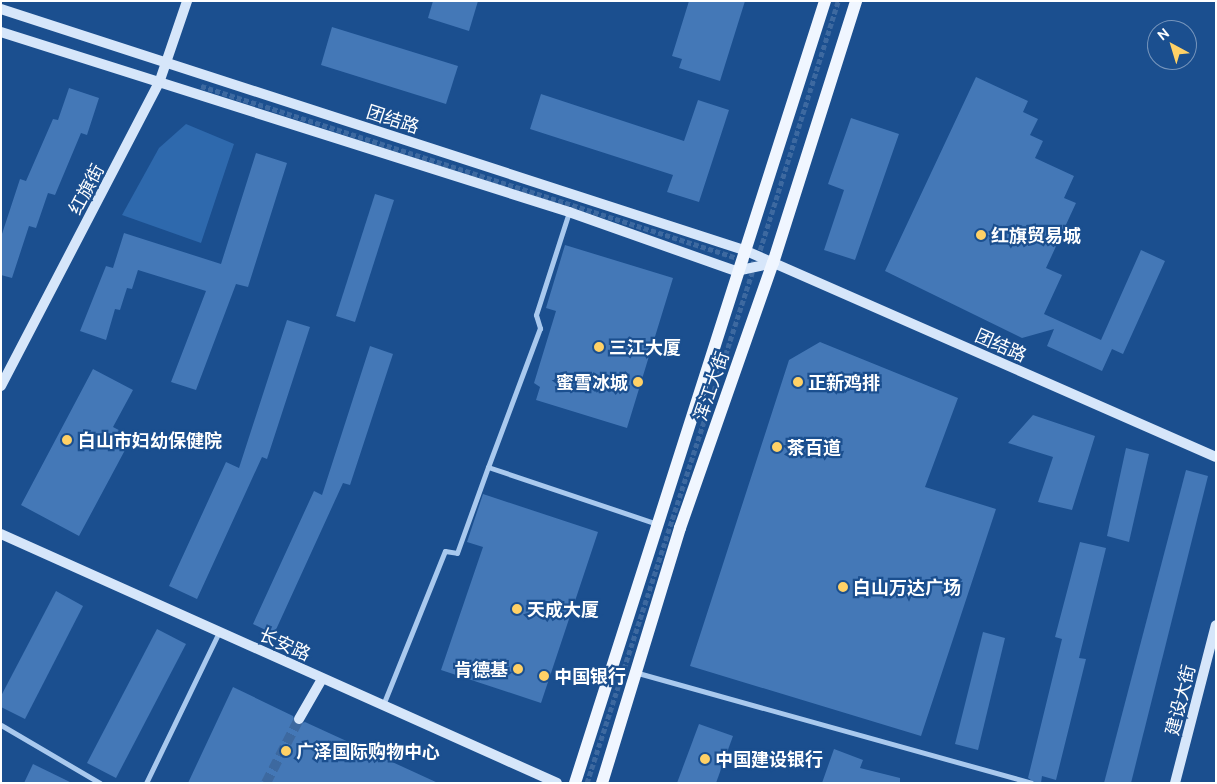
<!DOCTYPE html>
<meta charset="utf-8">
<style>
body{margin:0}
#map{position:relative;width:1217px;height:784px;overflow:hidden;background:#1b4f8f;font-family:Ubuntu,"Noto Sans SC",sans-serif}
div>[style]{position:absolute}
.green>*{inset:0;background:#2e69ad}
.building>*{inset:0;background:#4478b7}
.street-tunnel>*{height:5px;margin-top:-2.5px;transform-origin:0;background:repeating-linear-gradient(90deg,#3d69a0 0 5px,transparent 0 7.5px)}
.secondary-tunnel>*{height:10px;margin-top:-5px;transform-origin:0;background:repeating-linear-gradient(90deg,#3d69a0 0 10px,transparent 0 15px)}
.street>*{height:5px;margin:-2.5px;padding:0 2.5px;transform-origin:2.5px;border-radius:2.5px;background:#a9c9ee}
.secondary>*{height:10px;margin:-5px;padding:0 5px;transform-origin:5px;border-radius:5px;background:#d6e6fa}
.primary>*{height:12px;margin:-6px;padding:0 6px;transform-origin:6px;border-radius:6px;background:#f0f6ff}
.dots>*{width:14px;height:14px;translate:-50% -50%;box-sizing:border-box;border:2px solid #1b4f8f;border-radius:50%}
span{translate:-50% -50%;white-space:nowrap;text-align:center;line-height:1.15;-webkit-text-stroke:4.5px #1b4f8f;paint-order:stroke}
.street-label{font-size:18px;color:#fff}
.poi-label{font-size:18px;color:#fff;font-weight:700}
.left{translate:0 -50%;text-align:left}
.right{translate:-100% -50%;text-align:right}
.frame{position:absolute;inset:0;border:2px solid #fff;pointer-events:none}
.north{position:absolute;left:1147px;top:20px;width:50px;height:50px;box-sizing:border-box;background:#1b4f8f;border:1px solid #7695bc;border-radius:50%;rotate:321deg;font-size:14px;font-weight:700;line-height:20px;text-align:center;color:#fff}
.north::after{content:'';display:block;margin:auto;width:18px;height:22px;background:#ffd166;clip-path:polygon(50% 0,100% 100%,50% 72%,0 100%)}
</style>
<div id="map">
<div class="green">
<i style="clip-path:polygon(186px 124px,234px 144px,201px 243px,122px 215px,159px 148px)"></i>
</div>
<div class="building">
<i style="clip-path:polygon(433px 1px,478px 1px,469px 31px,428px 18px)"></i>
<i style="clip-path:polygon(689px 1px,745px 1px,720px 81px,679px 68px,682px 59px,672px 56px)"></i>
<i style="clip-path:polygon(332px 27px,458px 66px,446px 104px,321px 65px)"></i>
<i style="clip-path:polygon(976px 77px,1028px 101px,1023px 112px,1038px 119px,1030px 135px,1043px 141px,1035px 158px,1074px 176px,1064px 198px,1076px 203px,1046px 268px,1062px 275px,1044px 314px,1101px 340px,1141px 250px,1165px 261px,1123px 354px,1112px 349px,1102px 371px,1047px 346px,1054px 329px,1022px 338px,885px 271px)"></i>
<i style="clip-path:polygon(69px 88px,99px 98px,87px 135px,81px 133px,55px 195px,48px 193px,36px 228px,29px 226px,12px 278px,1px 275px,1px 237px,20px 179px,26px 181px,53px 119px,58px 120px)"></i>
<i style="clip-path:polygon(541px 94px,684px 141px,698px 100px,729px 110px,699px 202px,667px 192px,673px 175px,530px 129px)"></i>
<i style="clip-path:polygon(851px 118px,899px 134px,855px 260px,824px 250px,844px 190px,828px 184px)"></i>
<i style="clip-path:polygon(256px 153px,287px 163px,248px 287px,236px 284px,196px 390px,171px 382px,206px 291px,138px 270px,132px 289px,127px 288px,120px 310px,115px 309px,106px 340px,80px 331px,106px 266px,113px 268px,124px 233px,221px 264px)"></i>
<i style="clip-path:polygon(375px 194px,394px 200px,355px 322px,336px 316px)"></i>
<i style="clip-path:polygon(565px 245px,673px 278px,627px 428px,536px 400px,540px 387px,534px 383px,556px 311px,546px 308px)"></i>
<i style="clip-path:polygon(287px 320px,310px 327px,267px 459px,262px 457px,197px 599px,169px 586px,226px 462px,239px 468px)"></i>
<i style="clip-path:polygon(820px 342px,958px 398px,925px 487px,996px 509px,921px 736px,690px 666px,789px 360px)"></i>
<i style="clip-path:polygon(370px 346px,393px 354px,350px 485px,343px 483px,274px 634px,253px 624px,314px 491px,322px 495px)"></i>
<i style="clip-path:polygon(93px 369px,133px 390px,113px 427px,132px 437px,79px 536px,21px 505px)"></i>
<i style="clip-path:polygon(1033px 415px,1095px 436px,1072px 510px,1038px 502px,1053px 457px,1008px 443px)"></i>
<i style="clip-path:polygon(1126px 448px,1149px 454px,1129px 542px,1107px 536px)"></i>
<i style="clip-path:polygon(1186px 470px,1208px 476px,1131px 783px,1104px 783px)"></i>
<i style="clip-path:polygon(483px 494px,598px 532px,541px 703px,441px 670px,483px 547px,467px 542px)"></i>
<i style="clip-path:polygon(1080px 542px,1106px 548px,1079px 658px,1086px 659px,1056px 780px,1042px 776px,1041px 783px,1035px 783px,1028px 778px,1062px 639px,1055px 637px)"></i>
<i style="clip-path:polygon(56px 591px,83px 606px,25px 719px,1px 707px,1px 696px)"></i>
<i style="clip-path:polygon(157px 629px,186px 644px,116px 778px,87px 763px)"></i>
<i style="clip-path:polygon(983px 632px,1005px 638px,978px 750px,955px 744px)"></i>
<i style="clip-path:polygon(233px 687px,293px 716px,296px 725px,305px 722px,438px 783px,188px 783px)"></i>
<i style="clip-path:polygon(699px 724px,733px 736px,716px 783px,677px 783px)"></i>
<i style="clip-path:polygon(834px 749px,863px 760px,860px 768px,900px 778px,900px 783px,822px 783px)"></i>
<i style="clip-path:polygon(33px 764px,72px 783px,24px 783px)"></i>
</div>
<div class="street-tunnel">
<i style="left:201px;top:86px;width:583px;rotate:17.78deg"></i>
<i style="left:758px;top:257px;width:268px;rotate:-72.6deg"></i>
<i style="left:587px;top:783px;width:542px;rotate:-72.07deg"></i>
</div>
<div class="secondary-tunnel">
<i style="left:266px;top:783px;width:72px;rotate:-62.7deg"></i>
</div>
<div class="street">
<i style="left:569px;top:212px;width:108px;rotate:107.8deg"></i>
<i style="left:536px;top:315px;width:14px;rotate:73deg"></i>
<i style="left:540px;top:328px;width:148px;rotate:110.5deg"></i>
<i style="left:488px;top:467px;width:175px;rotate:18.6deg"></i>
<i style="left:638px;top:673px;width:408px;rotate:15.6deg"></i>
<i style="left:383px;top:705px;width:166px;rotate:-68.1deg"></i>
<i style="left:445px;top:551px;width:12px;rotate:9deg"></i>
<i style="left:457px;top:553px;width:91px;rotate:-70.2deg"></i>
<i style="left:1px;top:725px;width:115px;rotate:30.4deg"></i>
<i style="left:146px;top:783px;width:168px;rotate:-64.2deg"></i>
</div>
<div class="secondary">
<i style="left:1px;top:9px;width:781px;rotate:17.97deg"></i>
<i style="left:744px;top:250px;width:515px;rotate:23.68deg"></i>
<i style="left:1px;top:32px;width:596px;rotate:17.58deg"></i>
<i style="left:569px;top:212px;width:177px;rotate:19.5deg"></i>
<i style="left:736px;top:271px;width:38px;rotate:-12deg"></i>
<i style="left:1px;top:386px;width:342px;rotate:-62.5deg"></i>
<i style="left:159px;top:83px;width:87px;rotate:-71.1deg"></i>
<i style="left:1px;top:534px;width:609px;rotate:24.12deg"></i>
<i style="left:299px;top:719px;width:46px;rotate:-60.1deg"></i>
<i style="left:1175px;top:783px;width:163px;rotate:-75.5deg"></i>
</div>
<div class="primary">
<i style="left:575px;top:783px;width:821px;rotate:-72.27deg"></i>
<i style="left:602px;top:783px;width:267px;rotate:-73deg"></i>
<i style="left:680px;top:528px;width:281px;rotate:-70.7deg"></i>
<i style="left:773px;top:263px;width:275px;rotate:-72.4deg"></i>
</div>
<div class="dots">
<i style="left:981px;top:235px;background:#ffd166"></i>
<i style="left:599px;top:347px;background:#ffd166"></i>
<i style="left:638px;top:382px;background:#ffd166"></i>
<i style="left:798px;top:382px;background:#ffd166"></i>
<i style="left:67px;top:440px;background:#ffd166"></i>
<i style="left:777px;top:447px;background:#ffd166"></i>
<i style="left:843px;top:587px;background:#ffd166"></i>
<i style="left:517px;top:609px;background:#ffd166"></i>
<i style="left:518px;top:669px;background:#ffd166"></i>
<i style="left:544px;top:676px;background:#ffd166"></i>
<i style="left:286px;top:751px;background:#ffd166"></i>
<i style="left:705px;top:759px;background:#ffd166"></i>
</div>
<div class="street-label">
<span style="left:393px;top:119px;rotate:18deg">团结路</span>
<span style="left:86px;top:189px;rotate:-62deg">红旗街</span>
<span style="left:1001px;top:345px;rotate:24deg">团结路</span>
<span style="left:711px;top:386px;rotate:-71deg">浑江大街</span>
<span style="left:285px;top:644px;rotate:24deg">长安路</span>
<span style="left:1180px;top:700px;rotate:-76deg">建设大街</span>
</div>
<div class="poi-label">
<span class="left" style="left:991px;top:235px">红旗贸易城</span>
<span class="left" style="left:609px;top:347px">三江大厦</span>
<span class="right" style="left:628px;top:382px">蜜雪冰城</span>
<span class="left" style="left:808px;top:382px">正新鸡排</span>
<span class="left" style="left:78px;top:440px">白山市妇幼保健院</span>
<span class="left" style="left:787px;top:447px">茶百道</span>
<span class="left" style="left:853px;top:587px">白山万达广场</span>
<span class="left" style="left:527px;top:609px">天成大厦</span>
<span class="right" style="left:508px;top:669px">肯德基</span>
<span class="left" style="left:554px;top:676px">中国银行</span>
<span class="left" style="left:296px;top:751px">广泽国际购物中心</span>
<span class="left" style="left:715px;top:759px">中国建设银行</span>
</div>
<div class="frame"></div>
<div class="north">N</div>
</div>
